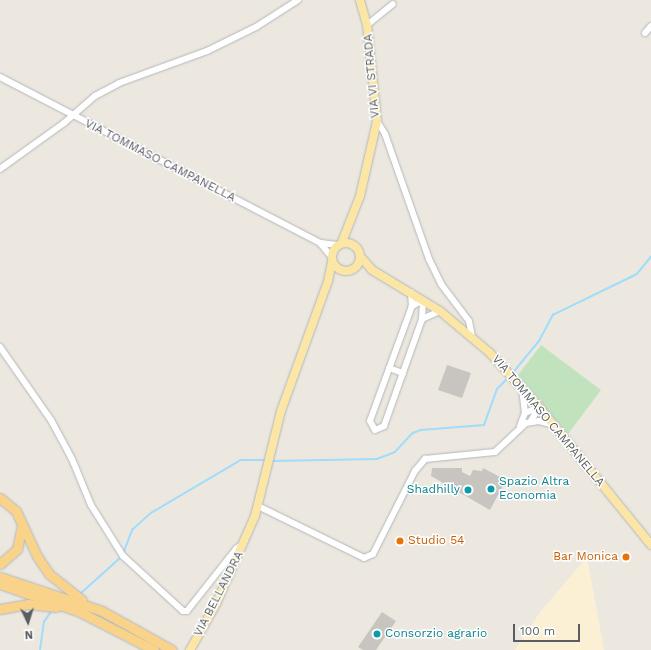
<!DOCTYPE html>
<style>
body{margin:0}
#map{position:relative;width:651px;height:650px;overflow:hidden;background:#ece8e0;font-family:"Work Sans",sans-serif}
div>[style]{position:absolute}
.commercial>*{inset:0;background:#fcf0d4}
.green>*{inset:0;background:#c0e3bd}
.stream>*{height:1.5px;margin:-0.75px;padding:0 0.75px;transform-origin:0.75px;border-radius:0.75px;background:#a0dcfc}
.building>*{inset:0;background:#c8c5c0}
.roads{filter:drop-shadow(0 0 1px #b3b7bb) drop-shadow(0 0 1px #b3b7bb)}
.minor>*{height:6px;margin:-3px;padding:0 3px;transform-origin:3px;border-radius:3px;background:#fff}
.major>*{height:8px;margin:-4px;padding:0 4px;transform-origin:4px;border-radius:4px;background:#fce6a5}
.major>.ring{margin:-4px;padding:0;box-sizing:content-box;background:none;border:8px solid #fce6a5;border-radius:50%}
.highway>*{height:9px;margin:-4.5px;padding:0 4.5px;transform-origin:4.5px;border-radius:4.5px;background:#f9d38a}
.dots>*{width:11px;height:11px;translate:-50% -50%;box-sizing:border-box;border:2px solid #fff;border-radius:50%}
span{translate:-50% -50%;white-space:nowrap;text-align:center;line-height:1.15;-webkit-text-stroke:3px #fff;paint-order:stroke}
.street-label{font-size:12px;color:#595d61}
.culture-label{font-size:12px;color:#0d838f}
.left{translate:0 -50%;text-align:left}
.right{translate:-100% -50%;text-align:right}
.food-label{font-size:12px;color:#c56008}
.north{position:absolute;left:8px;top:602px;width:40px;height:40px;-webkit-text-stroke:3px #fff;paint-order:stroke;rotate:176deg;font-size:11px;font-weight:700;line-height:16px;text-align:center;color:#595d61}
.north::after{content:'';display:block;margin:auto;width:14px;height:18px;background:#595d61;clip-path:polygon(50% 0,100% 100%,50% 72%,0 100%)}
.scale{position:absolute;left:513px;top:624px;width:67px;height:18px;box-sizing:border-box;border:2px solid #595d61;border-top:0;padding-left:5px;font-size:12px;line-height:14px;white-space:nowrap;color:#595d61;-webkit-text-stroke:3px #fff;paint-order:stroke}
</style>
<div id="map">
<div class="commercial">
<i style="clip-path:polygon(587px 557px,604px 650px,515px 650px,541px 611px)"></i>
</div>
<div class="green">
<i style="clip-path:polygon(541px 345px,601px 390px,568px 434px,518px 375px)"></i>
</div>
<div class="stream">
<i style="left:512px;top:374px;width:43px;rotate:-50.7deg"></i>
<i style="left:539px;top:341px;width:30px;rotate:-62deg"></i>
<i style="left:553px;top:315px;width:93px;rotate:-26deg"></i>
<i style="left:637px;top:274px;width:22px;rotate:-51deg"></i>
<i style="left:272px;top:461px;width:105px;rotate:-1.1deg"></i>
<i style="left:377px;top:459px;width:19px;rotate:-21deg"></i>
<i style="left:395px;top:452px;width:26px;rotate:-47deg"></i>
<i style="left:413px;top:433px;width:9px;rotate:-21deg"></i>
<i style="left:421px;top:430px;width:63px;rotate:-4.5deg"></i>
<i style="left:484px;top:425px;width:38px;rotate:-70deg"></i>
<i style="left:497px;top:389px;width:16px;rotate:-45deg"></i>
<i style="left:123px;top:554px;width:26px;rotate:-69deg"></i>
<i style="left:132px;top:530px;width:25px;rotate:-42deg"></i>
<i style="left:151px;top:513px;width:104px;rotate:-30.5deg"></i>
<i style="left:241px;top:460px;width:26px"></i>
<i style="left:79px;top:595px;width:57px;rotate:-42.1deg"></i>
<i style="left:40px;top:650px;width:28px;rotate:-82deg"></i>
<i style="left:44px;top:622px;width:11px;rotate:-56deg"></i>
</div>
<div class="building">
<i style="clip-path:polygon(447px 365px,471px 373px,462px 398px,438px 390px)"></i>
<i style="clip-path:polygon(432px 468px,462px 468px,462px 472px,470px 476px,473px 470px,482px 471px,483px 468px,506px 480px,490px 510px,431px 476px)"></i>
<i style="clip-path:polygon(382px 612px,396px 621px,376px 650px,363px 650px,358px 647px)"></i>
</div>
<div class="roads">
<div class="minor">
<i style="left:367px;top:25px;width:33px;rotate:-39deg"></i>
<i style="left:645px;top:33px;width:9px;rotate:-49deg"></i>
<i style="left:0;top:77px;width:360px;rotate:27.4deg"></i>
<i style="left:320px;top:243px;width:17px;rotate:50deg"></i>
<i style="left:377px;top:121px;width:15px;rotate:58deg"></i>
<i style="left:385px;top:134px;width:133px;rotate:70.6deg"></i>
<i style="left:429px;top:259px;width:28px;rotate:64deg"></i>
<i style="left:441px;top:284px;width:46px;rotate:52.9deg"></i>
<i style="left:469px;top:321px;width:16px;rotate:79deg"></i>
<i style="left:0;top:169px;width:79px;rotate:-35.7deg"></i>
<i style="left:64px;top:123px;width:41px;rotate:-41.1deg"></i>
<i style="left:95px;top:96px;width:27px;rotate:-28deg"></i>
<i style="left:119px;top:83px;width:94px;rotate:-20deg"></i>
<i style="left:207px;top:51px;width:55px;rotate:-26.1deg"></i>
<i style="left:256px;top:27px;width:50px;rotate:-32.7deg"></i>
<i style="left:321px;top:243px;width:16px;rotate:7deg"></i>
<i style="left:411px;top:292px;width:14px;rotate:86deg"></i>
<i style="left:412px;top:306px;width:122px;rotate:110.1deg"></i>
<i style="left:370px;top:421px;width:10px;rotate:61deg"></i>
<i style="left:375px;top:430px;width:10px;rotate:-24deg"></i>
<i style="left:384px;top:426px;width:114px;rotate:-70.4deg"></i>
<i style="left:422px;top:319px;width:19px;rotate:-87deg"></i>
<i style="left:423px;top:300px;width:13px;rotate:151deg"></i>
<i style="left:422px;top:319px;width:20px;rotate:-24deg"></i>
<i style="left:0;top:347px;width:89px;rotate:55.1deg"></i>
<i style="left:51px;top:420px;width:44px;rotate:61.7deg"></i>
<i style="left:72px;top:459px;width:50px;rotate:67.6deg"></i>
<i style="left:91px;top:505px;width:60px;rotate:57.9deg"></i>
<i style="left:123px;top:556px;width:81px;rotate:42.5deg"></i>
<i style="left:183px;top:611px;width:4px"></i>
<i style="left:187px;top:611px;width:79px;rotate:-51.7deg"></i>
<i style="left:236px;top:549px;width:9px;rotate:-36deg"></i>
<i style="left:389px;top:368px;width:15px;rotate:20deg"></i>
<i style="left:525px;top:413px;width:15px;rotate:-23deg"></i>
<i style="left:539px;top:407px;width:16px;rotate:120deg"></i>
<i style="left:520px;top:426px;width:14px;rotate:-69deg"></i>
<i style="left:525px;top:413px;width:24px;rotate:-97deg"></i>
<i style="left:258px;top:506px;width:118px;rotate:26.1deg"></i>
<i style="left:364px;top:558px;width:10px;rotate:-24deg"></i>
<i style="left:373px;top:554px;width:93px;rotate:-63.2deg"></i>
<i style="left:415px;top:471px;width:16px;rotate:-50deg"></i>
<i style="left:425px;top:459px;width:70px;rotate:-5.7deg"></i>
<i style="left:495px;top:452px;width:42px;rotate:-43.1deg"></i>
<i style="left:526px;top:423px;width:13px;rotate:-9deg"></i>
<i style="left:539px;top:421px;width:16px;rotate:15deg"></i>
</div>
<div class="major">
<i style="left:342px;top:242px;width:49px;rotate:-68.6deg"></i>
<i style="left:360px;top:196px;width:77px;rotate:-77.2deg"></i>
<i style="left:377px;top:121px;width:97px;rotate:-95.9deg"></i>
<i style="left:367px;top:25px;width:26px;rotate:-106deg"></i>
<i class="ring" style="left:332px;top:243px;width:20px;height:20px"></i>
<i style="left:360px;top:256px;width:18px;rotate:49deg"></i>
<i style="left:372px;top:270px;width:79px;rotate:31.1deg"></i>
<i style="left:440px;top:311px;width:65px;rotate:40deg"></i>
<i style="left:490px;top:353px;width:73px;rotate:47.8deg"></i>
<i style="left:539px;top:407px;width:178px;rotate:50.9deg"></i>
<i style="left:190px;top:650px;width:53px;rotate:-60.5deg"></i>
<i style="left:216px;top:604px;width:96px;rotate:-66.1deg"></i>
<i style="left:255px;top:516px;width:108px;rotate:-76.1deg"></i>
<i style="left:281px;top:411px;width:138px;rotate:-70.1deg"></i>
<i style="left:328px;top:281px;width:19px;rotate:-78deg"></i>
</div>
<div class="highway">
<i style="left:0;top:498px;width:21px;rotate:39deg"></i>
<i style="left:16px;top:511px;width:50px;rotate:65deg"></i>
<i style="left:37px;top:556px;width:22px;rotate:56deg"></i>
<i style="left:49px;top:574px;width:42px;rotate:38.2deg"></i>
<i style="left:0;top:564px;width:23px;rotate:-41deg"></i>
<i style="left:17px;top:549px;width:24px;rotate:-78deg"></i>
<i style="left:0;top:577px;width:108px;rotate:18.4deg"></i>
<i style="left:102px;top:611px;width:80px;rotate:29.1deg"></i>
<i style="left:0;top:584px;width:85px;rotate:19.3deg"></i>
<i style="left:80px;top:612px;width:83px;rotate:27.2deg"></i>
<i style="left:0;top:609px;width:28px;rotate:-10deg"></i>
<i style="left:28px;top:604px;width:28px;rotate:6deg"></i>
</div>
</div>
<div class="dots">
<i style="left:491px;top:489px;background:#0f9aa8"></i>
<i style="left:468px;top:490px;background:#0f9aa8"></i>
<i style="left:400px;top:541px;background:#e8710a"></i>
<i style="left:626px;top:557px;background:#e8710a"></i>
<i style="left:377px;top:634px;background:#0f9aa8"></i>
</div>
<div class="street-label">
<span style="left:372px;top:76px;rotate:-95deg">VIA VI STRADA</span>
<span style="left:160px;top:161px;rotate:27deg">VIA TOMMASO CAMPANELLA</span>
<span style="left:548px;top:421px;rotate:50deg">VIA TOMMASO CAMPANELLA</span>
<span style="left:219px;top:594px;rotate:-63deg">VIA BELLANDRA</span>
</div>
<div class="culture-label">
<span class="left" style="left:499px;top:489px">Spazio Altra<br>Economia</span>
<span class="right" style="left:460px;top:490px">Shadhilly</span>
<span class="left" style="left:385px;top:634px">Consorzio agrario</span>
</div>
<div class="food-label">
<span class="left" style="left:408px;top:541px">Studio 54</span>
<span class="right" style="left:618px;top:557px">Bar Monica</span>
</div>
<div class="north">N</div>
<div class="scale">100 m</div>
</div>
